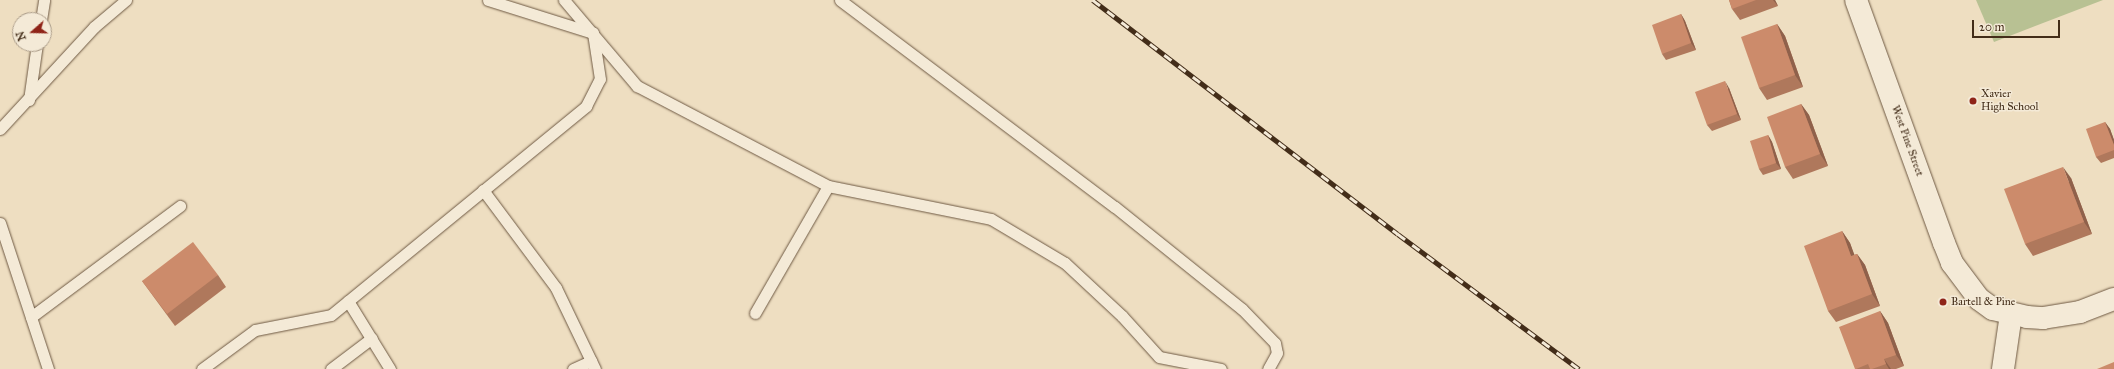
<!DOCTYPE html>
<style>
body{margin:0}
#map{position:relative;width:2114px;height:369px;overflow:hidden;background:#eedec1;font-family:"IM FELL Great Primer",serif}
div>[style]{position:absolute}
.green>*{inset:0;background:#b8c193}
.roads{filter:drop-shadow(0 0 1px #6e5943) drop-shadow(0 0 1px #6e5943)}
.service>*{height:11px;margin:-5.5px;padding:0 5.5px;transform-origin:5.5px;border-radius:5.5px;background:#f4ead7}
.minor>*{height:22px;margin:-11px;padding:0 11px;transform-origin:11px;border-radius:11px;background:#f4ead7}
.rail>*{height:4.5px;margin-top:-2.25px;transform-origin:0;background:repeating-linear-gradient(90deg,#f4ead7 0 9px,#432d19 0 18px);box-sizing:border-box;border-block:1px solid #432d19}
.wall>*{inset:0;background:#af785c}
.shaded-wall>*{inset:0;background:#8f614b}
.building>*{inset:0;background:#cc8b6b}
.dots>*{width:11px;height:11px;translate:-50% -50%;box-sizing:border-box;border:2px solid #f4ead7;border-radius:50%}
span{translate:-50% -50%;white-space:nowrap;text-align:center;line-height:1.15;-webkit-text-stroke:3px #f4ead7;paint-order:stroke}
.poi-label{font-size:11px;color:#432d19}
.left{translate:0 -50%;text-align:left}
.street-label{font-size:11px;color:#432d19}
.north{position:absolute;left:12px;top:12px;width:40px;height:40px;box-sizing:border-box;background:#f4ead7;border:1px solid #ad9e8b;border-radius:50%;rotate:250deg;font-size:11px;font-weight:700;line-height:16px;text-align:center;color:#432d19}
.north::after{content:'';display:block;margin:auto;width:14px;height:18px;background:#8f2418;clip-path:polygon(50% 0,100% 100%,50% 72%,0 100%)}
.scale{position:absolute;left:1972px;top:20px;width:88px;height:18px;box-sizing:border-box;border:2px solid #432d19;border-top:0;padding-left:5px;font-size:12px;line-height:14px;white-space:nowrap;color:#432d19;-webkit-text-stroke:3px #f4ead7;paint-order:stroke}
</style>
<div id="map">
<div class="green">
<i style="clip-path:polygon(1976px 0,2103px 0,1994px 42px)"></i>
</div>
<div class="roads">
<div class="service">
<i style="left:564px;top:0;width:113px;rotate:49.7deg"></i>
<i style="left:637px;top:86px;width:216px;rotate:27.6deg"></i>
<i style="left:828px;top:186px;width:166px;rotate:11.4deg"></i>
<i style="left:991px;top:219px;width:86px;rotate:30.7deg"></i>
<i style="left:1065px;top:263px;width:78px;rotate:42.9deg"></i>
<i style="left:1122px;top:316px;width:55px;rotate:47.9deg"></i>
<i style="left:1159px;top:357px;width:63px;rotate:11deg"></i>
<i style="left:840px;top:0;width:344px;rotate:37deg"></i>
<i style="left:1115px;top:207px;width:163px;rotate:38.8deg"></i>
<i style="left:1242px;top:309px;width:47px;rotate:45.9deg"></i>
<i style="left:1275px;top:343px;width:10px;rotate:79deg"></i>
<i style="left:1277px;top:353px;width:18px;rotate:119deg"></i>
<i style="left:41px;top:20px;width:20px;rotate:-81deg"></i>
<i style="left:29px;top:100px;width:57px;rotate:-81.9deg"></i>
<i style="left:0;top:129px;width:139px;rotate:-47.3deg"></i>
<i style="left:94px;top:27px;width:42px;rotate:-40.2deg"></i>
<i style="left:483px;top:190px;width:122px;rotate:53.3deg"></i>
<i style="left:556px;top:288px;width:90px;rotate:64.3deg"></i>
<i style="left:0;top:223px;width:154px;rotate:71.8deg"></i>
<i style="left:348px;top:301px;width:80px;rotate:58.3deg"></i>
<i style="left:755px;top:313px;width:146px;rotate:-60.1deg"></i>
<i style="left:31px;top:317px;width:186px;rotate:-36.7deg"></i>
<i style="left:202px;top:369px;width:66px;rotate:-36.3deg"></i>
<i style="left:255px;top:330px;width:77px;rotate:-11.2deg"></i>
<i style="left:331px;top:315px;width:330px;rotate:-39.3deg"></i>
<i style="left:586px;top:106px;width:30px;rotate:-63deg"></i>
<i style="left:600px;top:79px;width:47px;rotate:-98.7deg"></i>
<i style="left:593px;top:33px;width:110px;rotate:-162.6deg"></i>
<i style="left:331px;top:369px;width:51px;rotate:-37.1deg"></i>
<i style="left:573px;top:369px;width:20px;rotate:-24deg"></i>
</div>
<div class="minor">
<i style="left:1856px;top:0;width:258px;rotate:70.1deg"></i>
<i style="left:1944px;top:243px;width:22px;rotate:68deg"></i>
<i style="left:1952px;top:263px;width:45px;rotate:53.1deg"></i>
<i style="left:1979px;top:299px;width:17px;rotate:36deg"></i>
<i style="left:1993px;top:309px;width:35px;rotate:13deg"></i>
<i style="left:2027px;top:317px;width:16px;rotate:4deg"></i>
<i style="left:2043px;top:318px;width:37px;rotate:-9deg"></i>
<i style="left:2080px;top:312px;width:36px;rotate:-21deg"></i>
<i style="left:2003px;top:369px;width:56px;rotate:-81.7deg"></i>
</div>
</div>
<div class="rail">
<i style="left:1093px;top:0;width:384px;rotate:37.5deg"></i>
<i style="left:1398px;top:234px;width:226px;rotate:36.7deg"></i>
</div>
<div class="wall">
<i style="clip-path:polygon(1729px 0,1775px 0,1778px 6px,1740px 20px,1732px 9px)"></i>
<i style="clip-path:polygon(1681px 14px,1685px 21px,1696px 50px,1666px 60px,1662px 54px)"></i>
<i style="clip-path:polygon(1777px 24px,1785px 36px,1803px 87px,1767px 100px,1759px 88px)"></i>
<i style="clip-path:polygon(1729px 88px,1741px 120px,1712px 131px,1707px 125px)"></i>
<i style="clip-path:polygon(1801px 104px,1809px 115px,1828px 166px,1793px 179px,1785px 167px)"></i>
<i style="clip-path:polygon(2105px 122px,2110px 129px,2114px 140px,2114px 158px,2101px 163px,2096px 157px)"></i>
<i style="clip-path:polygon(1768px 135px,1772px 142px,1781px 169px,1763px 175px,1759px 169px)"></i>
<i style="clip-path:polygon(2071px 178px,2092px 234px,2033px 256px,2025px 244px)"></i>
<i style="clip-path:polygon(1842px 231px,1850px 243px,1854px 255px,1857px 254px,1865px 265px,1880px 306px,1836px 322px,1828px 311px)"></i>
<i style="clip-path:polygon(218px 275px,226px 287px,175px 326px,142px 281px)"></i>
<i style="clip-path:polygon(1880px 311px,1888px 323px,1904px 366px,1896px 369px,1855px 369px)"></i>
</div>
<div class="shaded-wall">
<i style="clip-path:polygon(1773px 0,1775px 0,1778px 6px)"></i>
<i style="clip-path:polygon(1681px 14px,1685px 21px,1696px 50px,1691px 43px)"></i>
<i style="clip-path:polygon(1777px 24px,1785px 36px,1803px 87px,1795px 75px)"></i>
<i style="clip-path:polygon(1725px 81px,1729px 88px,1741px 120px,1737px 114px)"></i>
<i style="clip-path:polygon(1801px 104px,1809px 115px,1828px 166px,1820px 154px)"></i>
<i style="clip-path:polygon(2105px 122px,2110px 129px,2114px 140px,2114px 145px)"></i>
<i style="clip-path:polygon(1768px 135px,1772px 142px,1781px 169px,1776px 163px)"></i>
<i style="clip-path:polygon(2063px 167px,2071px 178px,2092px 234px,2084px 222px)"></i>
<i style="clip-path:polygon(1842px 231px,1850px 243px,1859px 267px,1851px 256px)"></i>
<i style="clip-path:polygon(1857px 254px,1865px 265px,1880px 306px,1872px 294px)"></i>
<i style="clip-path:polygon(1880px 311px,1888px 323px,1904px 366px,1896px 355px)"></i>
<i style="clip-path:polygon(1884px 359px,1891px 369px,1889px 369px,1886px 364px)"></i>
</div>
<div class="building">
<i style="clip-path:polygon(1729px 0,1756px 0,1732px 9px)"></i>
<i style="clip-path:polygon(1681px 14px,1691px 43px,1662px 54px,1652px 25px)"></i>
<i style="clip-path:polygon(1777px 24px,1795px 75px,1759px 88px,1741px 37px)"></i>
<i style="clip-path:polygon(1725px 81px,1737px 114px,1707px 125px,1695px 92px)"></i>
<i style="clip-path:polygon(1801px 104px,1820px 154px,1785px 167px,1767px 117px)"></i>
<i style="clip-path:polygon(2105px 122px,2114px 145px,2114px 150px,2096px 157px,2086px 129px)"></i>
<i style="clip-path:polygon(1768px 135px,1776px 163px,1759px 169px,1750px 141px)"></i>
<i style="clip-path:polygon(2063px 167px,2084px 222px,2025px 244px,2004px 189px)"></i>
<i style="clip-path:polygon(1842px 231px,1851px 256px,1857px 254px,1872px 294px,1828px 311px,1804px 246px)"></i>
<i style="clip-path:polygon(193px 242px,218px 275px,167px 314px,142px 281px)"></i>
<i style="clip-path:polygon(1880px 311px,1896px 355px,1884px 359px,1886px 364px,1872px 369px,1870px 369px,1868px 364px,1856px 369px,1855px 369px,1839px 327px)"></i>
<i style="clip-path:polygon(2114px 362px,2114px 369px,2097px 369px)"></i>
</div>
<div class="dots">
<i style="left:1973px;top:101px;background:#8f2418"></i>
<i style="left:1943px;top:302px;background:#8f2418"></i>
</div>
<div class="poi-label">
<span class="left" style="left:1981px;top:101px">Xavier<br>High School</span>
<span class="left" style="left:1951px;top:302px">Bartell &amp; Pine</span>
</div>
<div class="street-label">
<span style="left:1907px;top:141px;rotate:70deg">West Pine Street</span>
</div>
<div class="north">N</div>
<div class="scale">20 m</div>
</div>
